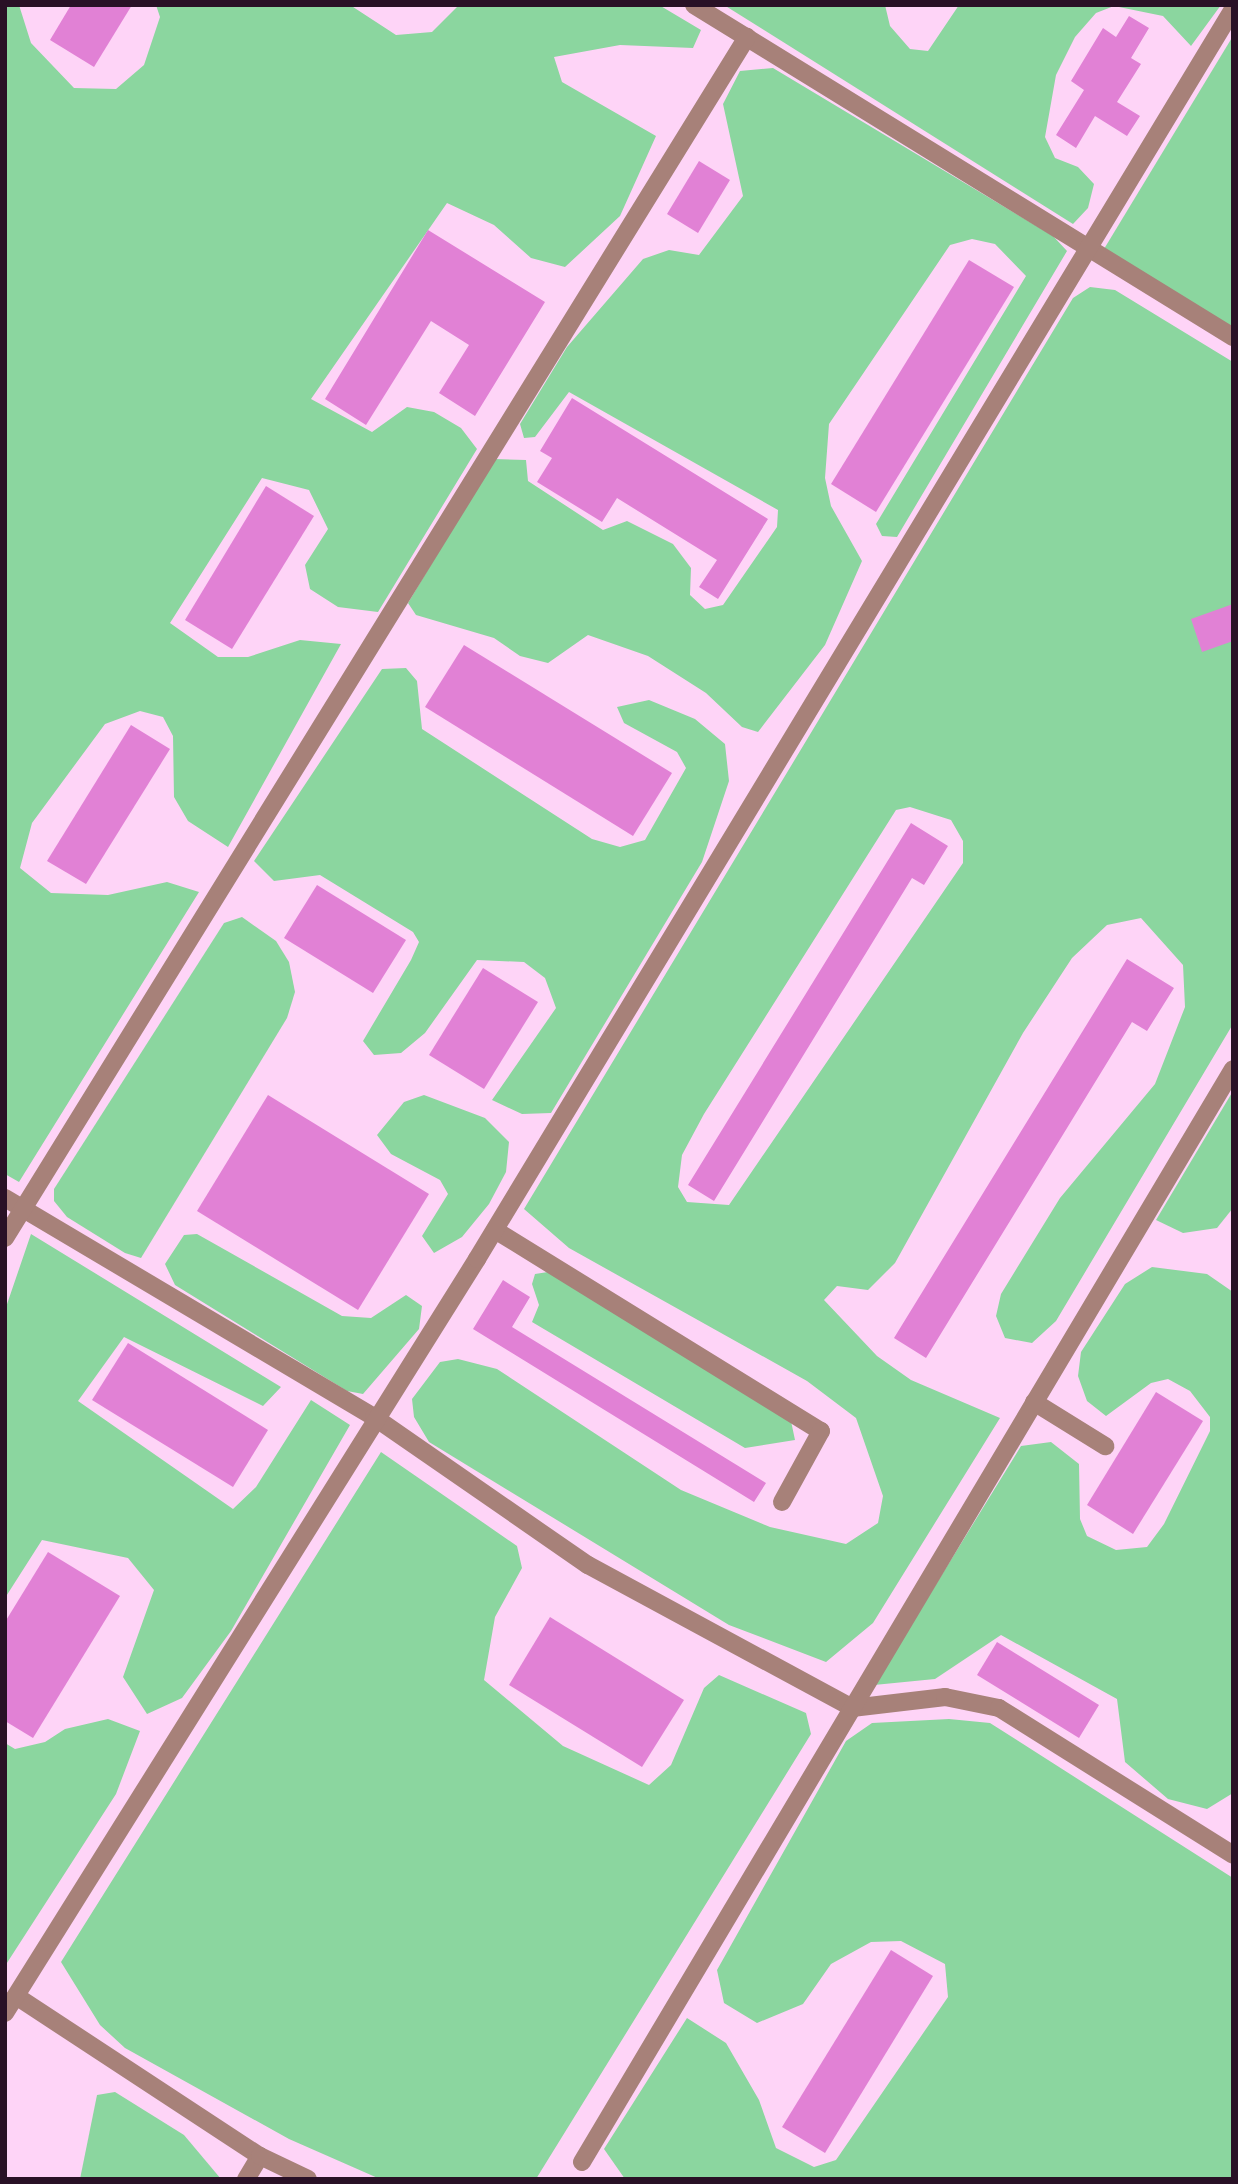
<!DOCTYPE html>
<style>
body{margin:0}
#map{position:relative;width:1238px;height:2184px;overflow:hidden;background:#fed4f7;font-family:"Sofia Sans Condensed",sans-serif}
div>[style]{position:absolute}
.green>*{inset:0;background:#8bd69f}
.building>*{inset:0;background:#e181d5}
.minor>*{height:18px;margin:-9px;padding:0 9px;transform-origin:9px;border-radius:9px;background:#a78179}
span{translate:-50% -50%;white-space:nowrap;text-align:center;line-height:1.15;-webkit-text-stroke:6px #faecf7;paint-order:stroke}
.frame{position:absolute;inset:0;border:7px solid #291126;pointer-events:none}
</style>
<div id="map">
<div class="green">
<i style="clip-path:polygon(5px 5px,19px 5px,31px 43px,74px 88px,116px 89px,144px 65px,160px 17px,156px 5px,350px 5px,396px 35px,432px 32px,459px 5px,659px 5px,701px 30px,693px 48px,620px 45px,554px 57px,562px 82px,656px 136px,620px 216px,565px 267px,531px 258px,494px 225px,447px 203px,311px 399px,372px 432px,407px 407px,434px 412px,461px 428px,477px 449px,378px 612px,338px 607px,310px 589px,305px 565px,328px 529px,309px 490px,262px 478px,170px 623px,218px 657px,248px 657px,300px 640px,341px 644px,228px 847px,188px 821px,174px 797px,173px 736px,163px 717px,140px 711px,105px 724px,32px 823px,20px 868px,51px 893px,108px 895px,167px 882px,199px 892px,19px 1182px,5px 1174px)"></i>
<i style="clip-path:polygon(724px 5px,885px 5px,890px 26px,910px 49px,928px 51px,959px 5px,1221px 5px,1191px 46px,1163px 16px,1114px 6px,1096px 13px,1075px 37px,1056px 75px,1045px 137px,1055px 158px,1078px 167px,1094px 184px,1088px 208px,1073px 224px)"></i>
<i style="clip-path:polygon(1233px 36px,1233px 328px,1104px 249px)"></i>
<i style="clip-path:polygon(773px 68px,1053px 236px,1067px 251px,897px 537px,882px 536px,876px 524px,1026px 276px,995px 244px,972px 239px,950px 245px,829px 424px,825px 478px,831px 506px,862px 561px,825px 645px,758px 732px,742px 727px,706px 693px,648px 656px,588px 635px,548px 663px,520px 656px,494px 638px,416px 615px,408px 603px,494px 459px,526px 460px,528px 481px,603px 530px,627px 521px,673px 544px,691px 568px,690px 595px,705px 609px,723px 605px,777px 527px,778px 510px,569px 392px,535px 437px,524px 438px,520px 424px,567px 347px,643px 259px,669px 250px,699px 255px,743px 196px,723px 104px,740px 71px)"></i>
<i style="clip-path:polygon(evenodd,1090px 287px,1115px 290px,1233px 362px,1233px 1024px,1056px 1321px,1032px 1343px,1005px 1338px,996px 1316px,1001px 1294px,1060px 1198px,1155px 1084px,1185px 1007px,1183px 965px,1141px 918px,1107px 925px,1072px 958px,1023px 1033px,895px 1263px,868px 1290px,837px 1286px,824px 1300px,877px 1356px,911px 1380px,1000px 1418px,873px 1623px,826px 1662px,729px 1625px,429px 1442px,414px 1417px,412px 1399px,440px 1362px,458px 1359px,497px 1369px,681px 1490px,770px 1527px,846px 1544px,878px 1523px,883px 1496px,856px 1418px,807px 1381px,569px 1248px,524px 1209px,1073px 298px,1090px 287px,910px 807px,951px 820px,963px 841px,963px 863px,729px 1205px,687px 1202px,678px 1187px,682px 1155px,704px 1114px,896px 810px,910px 807px)"></i>
<i style="clip-path:polygon(406px 668px,417px 681px,422px 729px,592px 839px,620px 847px,645px 840px,686px 768px,677px 752px,624px 723px,617px 707px,649px 700px,695px 719px,725px 744px,729px 781px,702px 862px,551px 1113px,522px 1114px,492px 1100px,556px 1008px,545px 978px,524px 962px,477px 960px,425px 1033px,401px 1053px,374px 1055px,363px 1041px,411px 960px,419px 942px,413px 932px,320px 875px,274px 881px,254px 861px,382px 669px)"></i>
<i style="clip-path:polygon(242px 917px,276px 941px,289px 962px,295px 992px,287px 1018px,141px 1258px,125px 1253px,67px 1217px,54px 1201px,54px 1189px,224px 923px)"></i>
<i style="clip-path:polygon(1233px 1091px,1233px 1208px,1217px 1228px,1183px 1233px,1156px 1220px)"></i>
<i style="clip-path:polygon(424px 1095px,485px 1118px,509px 1142px,506px 1172px,489px 1204px,462px 1237px,434px 1253px,422px 1236px,448px 1194px,440px 1180px,391px 1154px,377px 1135px,404px 1102px)"></i>
<i style="clip-path:polygon(31px 1234px,281px 1387px,263px 1406px,124px 1337px,78px 1401px,233px 1509px,256px 1487px,311px 1400px,350px 1425px,231px 1631px,182px 1698px,147px 1714px,123px 1677px,154px 1590px,128px 1558px,42px 1540px,5px 1598px,5px 1310px)"></i>
<i style="clip-path:polygon(197px 1234px,342px 1316px,371px 1318px,406px 1295px,422px 1306px,419px 1329px,363px 1394px,347px 1391px,175px 1285px,165px 1264px,184px 1235px)"></i>
<i style="clip-path:polygon(1152px 1267px,1207px 1274px,1233px 1292px,1233px 1793px,1207px 1809px,1168px 1799px,1125px 1762px,1117px 1699px,1001px 1635px,935px 1679px,874px 1685px,1021px 1446px,1051px 1442px,1079px 1464px,1080px 1519px,1087px 1536px,1116px 1550px,1147px 1547px,1164px 1524px,1210px 1431px,1210px 1417px,1190px 1391px,1168px 1379px,1151px 1383px,1106px 1416px,1087px 1401px,1078px 1376px,1081px 1352px,1125px 1284px)"></i>
<i style="clip-path:polygon(548px 1272px,791px 1421px,795px 1440px,745px 1448px,532px 1322px,539px 1305px,532px 1284px,535px 1274px)"></i>
<i style="clip-path:polygon(381px 1452px,517px 1546px,522px 1568px,495px 1617px,484px 1680px,563px 1746px,649px 1785px,671px 1765px,704px 1688px,719px 1675px,806px 1713px,811px 1734px,536px 2179px,380px 2179px,289px 2139px,125px 2048px,100px 2025px,61px 1962px)"></i>
<i style="clip-path:polygon(108px 1719px,140px 1731px,116px 1794px,5px 1966px,5px 1743px,15px 1749px,45px 1742px,65px 1729px)"></i>
<i style="clip-path:polygon(949px 1719px,990px 1723px,1233px 1878px,1233px 2179px,625px 2179px,604px 2149px,687px 2018px,726px 2043px,759px 2100px,776px 2148px,814px 2167px,836px 2160px,948px 1997px,945px 1964px,901px 1941px,871px 1942px,831px 1964px,803px 2004px,757px 2023px,724px 2003px,717px 1970px,846px 1741px,872px 1723px)"></i>
<i style="clip-path:polygon(115px 2092px,184px 2135px,221px 2179px,80px 2179px,97px 2095px)"></i>
</div>
<div class="building">
<i style="clip-path:polygon(71px 5px,132px 5px,94px 67px,50px 40px)"></i>
<i style="clip-path:polygon(1129px 16px,1149px 28px,1131px 58px,1141px 64px,1117px 102px,1140px 116px,1127px 136px,1095px 116px,1076px 148px,1056px 135px,1084px 90px,1071px 81px,1103px 28px,1116px 37px)"></i>
<i style="clip-path:polygon(699px 161px,730px 180px,698px 233px,667px 214px)"></i>
<i style="clip-path:polygon(428px 230px,545px 302px,475px 416px,439px 393px,469px 345px,431px 321px,366px 425px,325px 399px)"></i>
<i style="clip-path:polygon(969px 260px,1014px 287px,876px 512px,831px 484px)"></i>
<i style="clip-path:polygon(572px 398px,768px 519px,718px 599px,699px 587px,717px 560px,617px 498px,602px 522px,537px 482px,552px 458px,540px 451px)"></i>
<i style="clip-path:polygon(266px 486px,314px 516px,232px 649px,185px 620px)"></i>
<i style="clip-path:polygon(1233px 604px,1233px 641px,1202px 652px,1191px 619px)"></i>
<i style="clip-path:polygon(464px 645px,672px 773px,633px 836px,425px 707px)"></i>
<i style="clip-path:polygon(131px 725px,170px 749px,86px 884px,47px 861px)"></i>
<i style="clip-path:polygon(911px 823px,948px 846px,924px 885px,912px 878px,714px 1201px,688px 1185px)"></i>
<i style="clip-path:polygon(317px 885px,406px 940px,373px 993px,284px 938px)"></i>
<i style="clip-path:polygon(1127px 959px,1174px 988px,1147px 1031px,1132px 1022px,926px 1358px,894px 1338px)"></i>
<i style="clip-path:polygon(483px 968px,538px 1002px,484px 1089px,429px 1055px)"></i>
<i style="clip-path:polygon(268px 1095px,429px 1194px,358px 1310px,197px 1211px)"></i>
<i style="clip-path:polygon(503px 1280px,530px 1297px,512px 1327px,766px 1483px,754px 1502px,473px 1329px)"></i>
<i style="clip-path:polygon(128px 1343px,268px 1430px,233px 1487px,92px 1400px)"></i>
<i style="clip-path:polygon(1156px 1392px,1203px 1421px,1133px 1534px,1087px 1505px)"></i>
<i style="clip-path:polygon(48px 1552px,120px 1596px,33px 1738px,5px 1721px,5px 1622px)"></i>
<i style="clip-path:polygon(550px 1617px,684px 1700px,642px 1767px,509px 1685px)"></i>
<i style="clip-path:polygon(997px 1642px,1099px 1705px,1079px 1738px,977px 1675px)"></i>
<i style="clip-path:polygon(891px 1950px,933px 1976px,825px 2153px,782px 2127px)"></i>
</div>
<div class="minor">
<i style="left:694px;top:5px;width:633px;rotate:31.63deg"></i>
<i style="left:5px;top:1198px;width:429px;rotate:30.7deg"></i>
<i style="left:374px;top:1417px;width:260px;rotate:34.7deg"></i>
<i style="left:588px;top:1565px;width:300px;rotate:28.4deg"></i>
<i style="left:852px;top:1708px;width:94px;rotate:-6.7deg"></i>
<i style="left:945px;top:1697px;width:55px;rotate:11.5deg"></i>
<i style="left:999px;top:1708px;width:276px;rotate:32.1deg"></i>
<i style="left:495px;top:1230px;width:383px;rotate:31.7deg"></i>
<i style="left:821px;top:1431px;width:81px;rotate:118.8deg"></i>
<i style="left:5px;top:1238px;width:1412px;rotate:-58.29deg"></i>
<i style="left:1034px;top:1402px;width:84px;rotate:31.8deg"></i>
<i style="left:16px;top:1996px;width:292px;rotate:33.3deg"></i>
<i style="left:260px;top:2156px;width:27px;rotate:121deg"></i>
<i style="left:5px;top:2013px;width:890px;rotate:-57.95deg"></i>
<i style="left:477px;top:1259px;width:1461px;rotate:-58.83deg"></i>
<i style="left:260px;top:2156px;width:53px;rotate:25.6deg"></i>
<i style="left:582px;top:2162px;width:1272px;rotate:-59.22deg"></i>
</div>
<div class="frame"></div>
</div>
